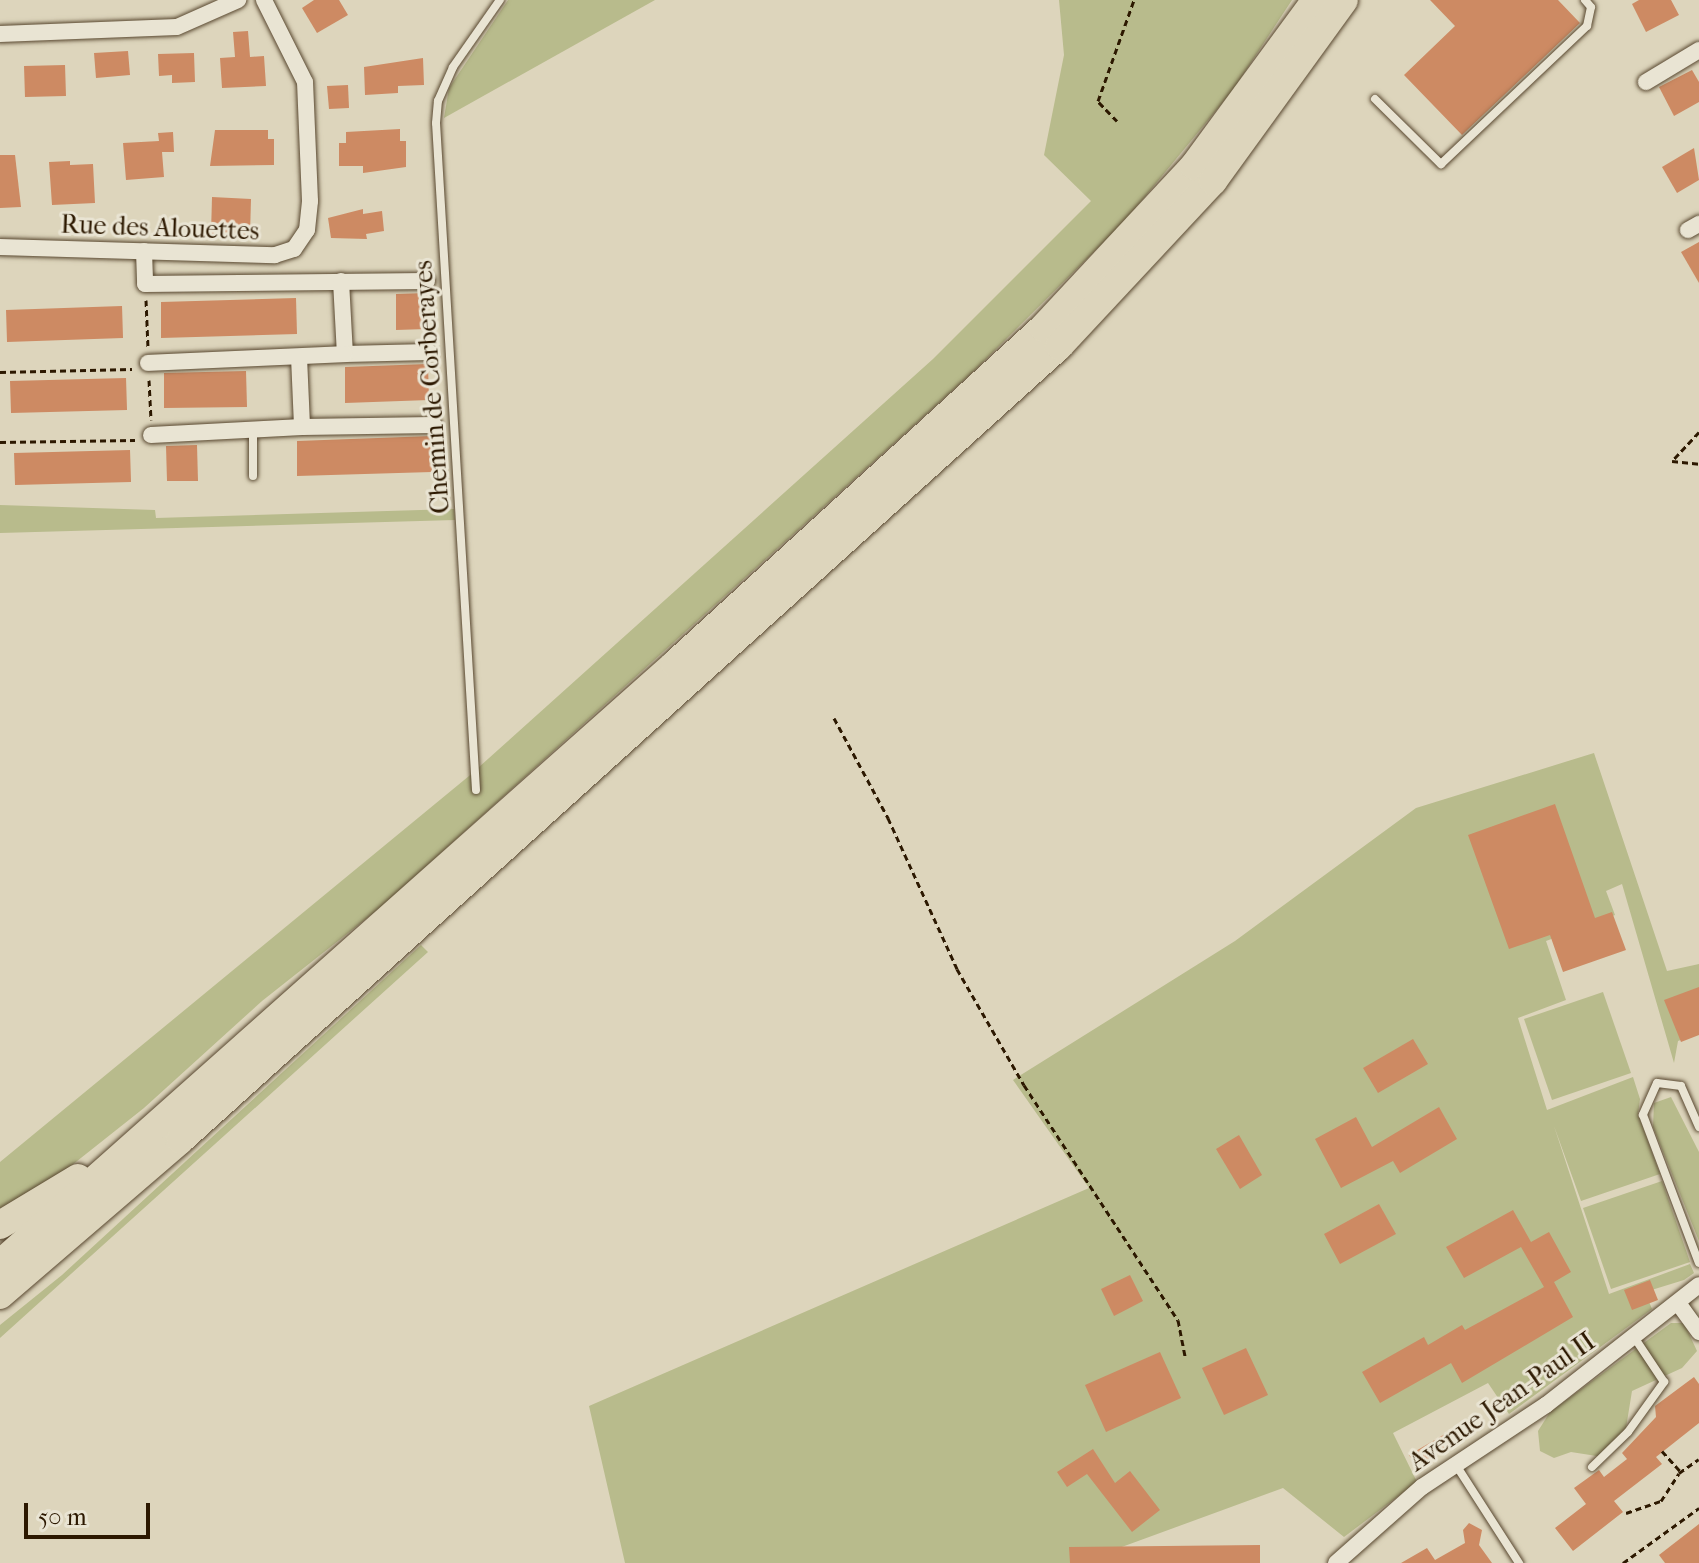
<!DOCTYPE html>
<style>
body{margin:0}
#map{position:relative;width:1699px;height:1563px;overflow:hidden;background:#ddd5bc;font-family:"IM FELL French Canon",serif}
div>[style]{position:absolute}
.green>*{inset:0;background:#b8bb8c}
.building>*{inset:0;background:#cd8a63}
.path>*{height:3px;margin-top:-1.5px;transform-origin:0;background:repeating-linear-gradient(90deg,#2c1800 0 6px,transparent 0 10px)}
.roads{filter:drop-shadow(0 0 2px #58472f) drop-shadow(0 0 2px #58472f)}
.lane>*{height:8px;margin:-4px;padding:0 4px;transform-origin:4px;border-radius:4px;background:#e9e4d3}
.street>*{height:16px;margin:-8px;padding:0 8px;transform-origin:8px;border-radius:8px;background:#e9e4d3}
.highway>*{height:28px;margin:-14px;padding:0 14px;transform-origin:14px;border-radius:14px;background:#ddd5bc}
span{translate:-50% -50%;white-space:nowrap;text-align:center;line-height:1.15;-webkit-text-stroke:6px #e9e4d3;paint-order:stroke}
.street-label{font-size:26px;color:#2c1800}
.scale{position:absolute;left:24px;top:1503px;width:126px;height:36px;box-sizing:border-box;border:4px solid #2c1800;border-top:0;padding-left:10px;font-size:24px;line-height:28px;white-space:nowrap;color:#2c1800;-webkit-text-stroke:6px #e9e4d3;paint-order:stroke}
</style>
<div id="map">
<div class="green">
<i style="clip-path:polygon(508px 0,655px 0,444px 118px,449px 88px)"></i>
<i style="clip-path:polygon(1059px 0,1292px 0,1233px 90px,1124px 222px,974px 371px,381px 907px,262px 1001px,144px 1108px,38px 1192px,0 1213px,0 1162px,469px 776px,933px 359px,1091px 201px,1044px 155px,1064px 55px)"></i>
<i style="clip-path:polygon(0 505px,155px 510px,156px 518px,454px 509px,455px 520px,0 533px)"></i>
<i style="clip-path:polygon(1594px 753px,1667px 971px,1699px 964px,1699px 1033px,1678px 1041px,1674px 1063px,1622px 884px,1606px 891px,1615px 915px,1546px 941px,1566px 1000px,1518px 1018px,1547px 1110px,1633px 1077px,1640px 1099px,1638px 1114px,1660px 1174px,1581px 1201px,1554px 1126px,1609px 1294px,1690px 1264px,1694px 1273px,1684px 1280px,1645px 1292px,1652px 1309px,1509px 1414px,1488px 1383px,1393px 1433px,1417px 1482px,1344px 1537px,1283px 1488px,1078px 1563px,625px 1563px,589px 1406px,1089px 1188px,1013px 1080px,1235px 941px,1416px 808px)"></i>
<i style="clip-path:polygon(421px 945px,428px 952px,0 1338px,0 1325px,62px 1275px)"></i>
<i style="clip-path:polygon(1603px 992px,1631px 1073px,1552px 1100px,1524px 1019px)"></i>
<i style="clip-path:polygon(1671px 1097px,1699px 1152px,1699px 1241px,1653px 1127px,1654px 1103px)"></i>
<i style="clip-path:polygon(1662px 1181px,1690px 1262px,1611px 1289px,1583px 1208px)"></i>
<i style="clip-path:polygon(1671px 1323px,1684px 1323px,1697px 1351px,1682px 1368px,1632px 1391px,1626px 1428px,1603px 1457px,1571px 1452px,1554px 1458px,1540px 1451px,1538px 1431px,1550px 1412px)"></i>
</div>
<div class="building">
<i style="clip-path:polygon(314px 0,339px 0,348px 15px,317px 33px,302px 8px)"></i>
<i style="clip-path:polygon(1430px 0,1558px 0,1580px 23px,1462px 135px,1404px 75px,1455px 26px)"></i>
<i style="clip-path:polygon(1639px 0,1671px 0,1679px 15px,1646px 32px,1632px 4px)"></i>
<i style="clip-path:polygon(248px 31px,250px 57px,264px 56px,266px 86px,222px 88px,220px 58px,235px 57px,233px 32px)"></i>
<i style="clip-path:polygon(128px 51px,130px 75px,96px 78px,94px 53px)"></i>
<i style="clip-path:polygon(194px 53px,195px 82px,172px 83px,172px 75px,159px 76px,158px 54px)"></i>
<i style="clip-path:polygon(423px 58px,424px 85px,398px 86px,398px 93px,365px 95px,364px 67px)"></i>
<i style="clip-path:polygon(65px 65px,66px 96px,25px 97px,24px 66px)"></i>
<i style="clip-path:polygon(1692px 70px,1699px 82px,1699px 102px,1674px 116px,1659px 87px)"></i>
<i style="clip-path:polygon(348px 85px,349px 108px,329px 109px,327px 86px)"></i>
<i style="clip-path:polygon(400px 129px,400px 141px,406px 141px,406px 167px,363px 173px,363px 166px,339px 166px,339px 143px,346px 143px,346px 132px)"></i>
<i style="clip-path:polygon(215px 130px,268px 130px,268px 139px,274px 139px,274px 165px,210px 166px)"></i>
<i style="clip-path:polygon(173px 132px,174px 152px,162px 152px,164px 177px,126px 180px,123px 143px,159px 141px,158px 133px)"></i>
<i style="clip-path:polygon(1694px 148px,1699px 180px,1677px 193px,1662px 167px)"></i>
<i style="clip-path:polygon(0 155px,15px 155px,21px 207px,0 208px)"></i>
<i style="clip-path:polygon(70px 161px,70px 165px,93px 164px,95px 203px,52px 205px,49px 162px)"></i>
<i style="clip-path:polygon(212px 197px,251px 199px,250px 235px,211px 234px)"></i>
<i style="clip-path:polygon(363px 209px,363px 214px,382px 211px,384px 231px,366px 234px,367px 239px,331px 238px,328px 218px)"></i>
<i style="clip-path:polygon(1699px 242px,1699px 283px,1681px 252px)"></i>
<i style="clip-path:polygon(427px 293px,427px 329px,396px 330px,396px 294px)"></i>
<i style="clip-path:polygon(296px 298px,297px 334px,161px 338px,161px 302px)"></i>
<i style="clip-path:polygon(122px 306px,123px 338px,7px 342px,6px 310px)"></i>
<i style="clip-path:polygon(428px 364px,429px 400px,345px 403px,345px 367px)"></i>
<i style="clip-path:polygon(246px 371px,247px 407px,164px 408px,164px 373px)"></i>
<i style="clip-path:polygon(126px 378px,127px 410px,11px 413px,10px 381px)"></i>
<i style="clip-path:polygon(432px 436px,432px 472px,297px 476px,297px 441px)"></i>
<i style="clip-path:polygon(197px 445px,198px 481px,167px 481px,166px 446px)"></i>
<i style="clip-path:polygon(130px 450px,131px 482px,15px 485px,14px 453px)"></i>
<i style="clip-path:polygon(1555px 804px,1595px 918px,1612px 912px,1626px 950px,1563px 972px,1550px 935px,1509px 949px,1468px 835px)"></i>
<i style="clip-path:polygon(1699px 987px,1699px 1035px,1681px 1042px,1664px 1000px)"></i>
<i style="clip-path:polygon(1413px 1039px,1428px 1064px,1378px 1093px,1363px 1068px)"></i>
<i style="clip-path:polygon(1439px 1107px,1457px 1139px,1400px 1173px,1393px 1161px,1341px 1188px,1315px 1139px,1356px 1117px,1372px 1147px)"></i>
<i style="clip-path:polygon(1239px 1135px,1262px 1175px,1240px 1189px,1216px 1149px)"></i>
<i style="clip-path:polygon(1379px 1204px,1396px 1234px,1340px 1264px,1324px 1234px)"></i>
<i style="clip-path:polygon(1513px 1210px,1531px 1242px,1549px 1232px,1571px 1272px,1554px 1282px,1573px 1317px,1462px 1383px,1451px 1363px,1380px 1403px,1362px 1372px,1424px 1337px,1428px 1345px,1462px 1325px,1465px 1330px,1544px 1287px,1521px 1247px,1464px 1278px,1446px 1247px)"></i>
<i style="clip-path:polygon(1130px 1275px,1143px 1301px,1114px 1316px,1101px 1289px)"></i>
<i style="clip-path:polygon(1650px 1280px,1658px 1300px,1632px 1310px,1624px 1290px)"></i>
<i style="clip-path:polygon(1246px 1348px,1268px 1395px,1224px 1415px,1202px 1368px)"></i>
<i style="clip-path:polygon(1160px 1352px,1181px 1398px,1106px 1432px,1085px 1385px)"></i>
<i style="clip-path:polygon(1694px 1377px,1699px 1384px,1699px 1423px,1656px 1457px,1662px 1464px,1614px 1501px,1623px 1512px,1573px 1551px,1555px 1528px,1586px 1504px,1574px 1488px,1599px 1470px,1604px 1477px,1627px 1459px,1622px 1453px,1656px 1417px,1655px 1406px)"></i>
<i style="clip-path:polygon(1472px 1418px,1478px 1429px,1416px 1466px,1409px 1455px)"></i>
<i style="clip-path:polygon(1093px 1449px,1115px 1483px,1130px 1471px,1160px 1510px,1132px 1532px,1087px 1474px,1067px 1487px,1057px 1472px)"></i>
<i style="clip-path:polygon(1469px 1523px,1482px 1530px,1479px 1545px,1492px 1563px,1401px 1563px,1427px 1548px,1435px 1560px,1465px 1543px,1463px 1530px)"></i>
<i style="clip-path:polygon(1699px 1524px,1699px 1563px,1665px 1563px,1659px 1555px)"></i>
<i style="clip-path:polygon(1260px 1545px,1260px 1563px,1070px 1563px,1069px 1547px)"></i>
</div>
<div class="path">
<i style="left:1117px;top:121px;width:28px;rotate:-134deg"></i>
<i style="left:1098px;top:101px;width:107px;rotate:-70.4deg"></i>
<i style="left:146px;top:300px;width:48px;rotate:87.6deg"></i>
<i style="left:0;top:372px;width:132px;rotate:-1.3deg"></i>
<i style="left:149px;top:380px;width:40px;rotate:87.1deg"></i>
<i style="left:1699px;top:432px;width:40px;rotate:133deg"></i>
<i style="left:1672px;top:461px;width:27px;rotate:6deg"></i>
<i style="left:0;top:442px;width:135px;rotate:-0.8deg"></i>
<i style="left:834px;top:718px;width:114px;rotate:61.6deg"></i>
<i style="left:888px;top:818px;width:166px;rotate:65.4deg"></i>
<i style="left:957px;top:969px;width:134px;rotate:60deg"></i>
<i style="left:1024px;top:1085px;width:281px;rotate:56.8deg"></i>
<i style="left:1178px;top:1320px;width:37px;rotate:79deg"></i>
<i style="left:1662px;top:1451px;width:27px;rotate:48deg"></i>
<i style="left:1626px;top:1513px;width:37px;rotate:-19deg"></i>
<i style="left:1661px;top:1501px;width:33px;rotate:-57deg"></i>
<i style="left:1679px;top:1473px;width:24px;rotate:-35deg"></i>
<i style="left:1623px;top:1563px;width:94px;rotate:-35.9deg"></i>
</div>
<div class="roads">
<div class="lane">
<i style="left:1375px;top:99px;width:93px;rotate:44.6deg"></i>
<i style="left:1441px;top:164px;width:201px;rotate:-43.4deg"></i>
<i style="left:1587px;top:26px;width:19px;rotate:-78deg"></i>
<i style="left:1591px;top:7px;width:9px;rotate:-131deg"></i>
<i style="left:253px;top:430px;width:46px;rotate:90deg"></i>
<i style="left:476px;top:790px;width:668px;rotate:-93.43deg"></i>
<i style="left:436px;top:123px;width:22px;rotate:-85deg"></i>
<i style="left:438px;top:101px;width:37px;rotate:-66deg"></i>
<i style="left:453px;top:67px;width:82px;rotate:-55deg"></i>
<i style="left:1699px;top:1127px;width:45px;rotate:-113.7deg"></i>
<i style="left:1681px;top:1086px;width:24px;rotate:-173deg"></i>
<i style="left:1657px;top:1083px;width:35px;rotate:114deg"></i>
<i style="left:1643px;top:1115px;width:158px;rotate:69.3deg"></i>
<i style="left:1456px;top:1465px;width:117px;rotate:57.3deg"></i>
<i style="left:1592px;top:1467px;width:50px;rotate:-44.2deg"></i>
<i style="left:1628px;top:1432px;width:62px;rotate:-54.2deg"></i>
<i style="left:1664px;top:1382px;width:54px;rotate:-123.7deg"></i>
</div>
<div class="street">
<i style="left:0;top:34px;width:177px;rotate:-2.3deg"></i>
<i style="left:177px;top:27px;width:67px;rotate:-23.9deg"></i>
<i style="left:1646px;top:82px;width:62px;rotate:-31.1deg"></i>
<i style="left:1688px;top:230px;width:13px;rotate:-29deg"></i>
<i style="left:0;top:247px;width:275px;rotate:1.7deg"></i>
<i style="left:275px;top:255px;width:20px;rotate:-18deg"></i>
<i style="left:294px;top:249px;width:23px;rotate:-56deg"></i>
<i style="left:307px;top:230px;width:29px;rotate:-84deg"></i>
<i style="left:310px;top:201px;width:119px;rotate:-92.4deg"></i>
<i style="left:305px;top:82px;width:92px;rotate:-116.6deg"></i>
<i style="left:144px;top:251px;width:33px;rotate:88deg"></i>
<i style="left:145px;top:284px;width:282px;rotate:-0.6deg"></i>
<i style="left:341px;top:281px;width:73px;rotate:86.9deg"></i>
<i style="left:345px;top:354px;width:84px;rotate:-1.4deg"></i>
<i style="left:299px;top:357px;width:70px;rotate:87.5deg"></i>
<i style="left:302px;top:427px;width:132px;rotate:-0.9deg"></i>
<i style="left:148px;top:363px;width:197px;rotate:-2.6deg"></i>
<i style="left:151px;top:435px;width:151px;rotate:-3deg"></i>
<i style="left:1678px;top:1303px;width:36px;rotate:54deg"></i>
<i style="left:1336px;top:1563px;width:115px;rotate:-41.5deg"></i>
<i style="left:1422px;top:1487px;width:149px;rotate:-33.5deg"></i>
<i style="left:1546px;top:1405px;width:194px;rotate:-38.1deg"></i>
</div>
<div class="highway">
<i style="left:0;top:1225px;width:91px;rotate:-31.1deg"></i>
<i style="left:0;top:1264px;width:903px;rotate:-41.63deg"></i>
<i style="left:675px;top:664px;width:498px;rotate:-42.4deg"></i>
<i style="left:1043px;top:328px;width:221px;rotate:-47deg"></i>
<i style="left:1194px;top:166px;width:206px;rotate:-53.7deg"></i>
<i style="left:0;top:1295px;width:238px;rotate:-40.7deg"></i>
<i style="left:180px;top:1140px;width:1185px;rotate:-42.09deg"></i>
<i style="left:1059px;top:346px;width:226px;rotate:-47deg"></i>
<i style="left:1213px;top:181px;width:223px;rotate:-54.1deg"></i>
</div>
</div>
<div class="street-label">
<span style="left:160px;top:228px;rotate:2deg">Rue des Alouettes</span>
<span style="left:432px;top:387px;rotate:-94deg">Chemin de Corberayes</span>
<span style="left:1502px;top:1402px;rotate:-35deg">Avenue Jean-Paul II</span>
</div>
<div class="scale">50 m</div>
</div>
